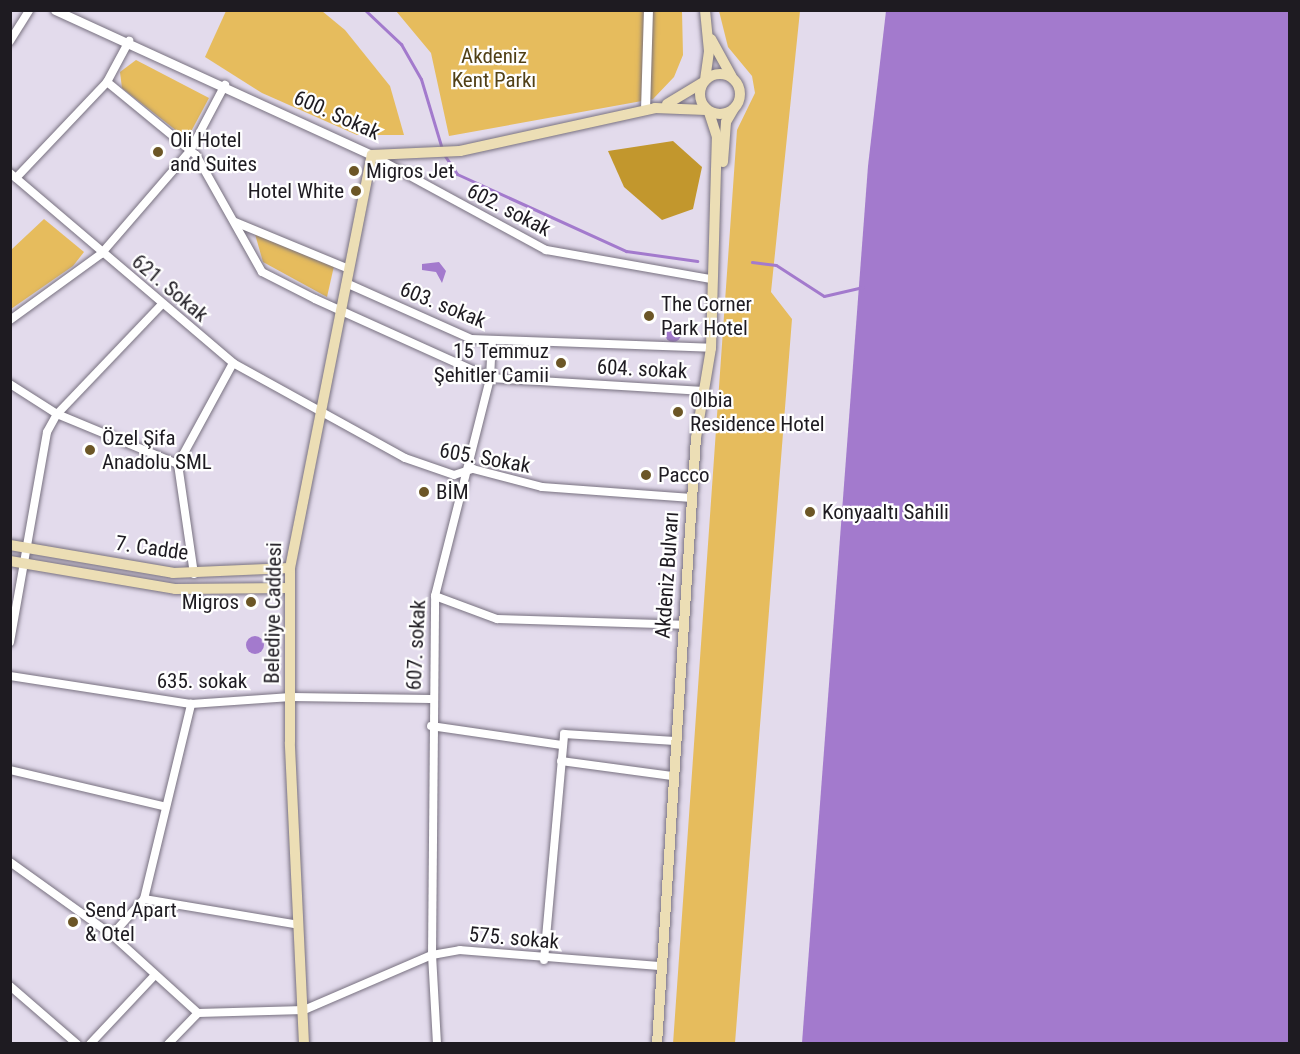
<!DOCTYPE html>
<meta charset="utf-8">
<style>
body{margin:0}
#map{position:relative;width:1300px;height:1054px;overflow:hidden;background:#e3dbec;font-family:"Roboto Condensed",sans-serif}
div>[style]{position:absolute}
.green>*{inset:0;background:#e6bc5d}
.forest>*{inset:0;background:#c2972d}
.water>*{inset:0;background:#a37acd}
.round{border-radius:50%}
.stream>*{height:3px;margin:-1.5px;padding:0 1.5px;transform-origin:1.5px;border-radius:1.5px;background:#a37acd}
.roads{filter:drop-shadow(0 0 2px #787180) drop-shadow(0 0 2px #787180)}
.minor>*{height:8px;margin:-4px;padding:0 4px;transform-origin:4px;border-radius:4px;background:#fff}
.tertiary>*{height:9px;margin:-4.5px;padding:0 4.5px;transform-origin:4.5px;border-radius:4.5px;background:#fff}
.secondary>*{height:10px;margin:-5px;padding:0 5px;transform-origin:5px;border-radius:5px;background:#ecdeb5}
.secondary>.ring{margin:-5px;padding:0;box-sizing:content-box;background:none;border:10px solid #ecdeb5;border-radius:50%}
.dots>*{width:16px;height:16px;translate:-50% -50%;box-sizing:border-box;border:3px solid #fff;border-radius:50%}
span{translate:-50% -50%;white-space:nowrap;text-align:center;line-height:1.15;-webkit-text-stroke:4.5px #fff;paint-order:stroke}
.park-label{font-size:21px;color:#514016}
.street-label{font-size:21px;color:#1e1b21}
.poi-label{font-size:21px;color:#1e1b21}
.left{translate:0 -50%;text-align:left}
.right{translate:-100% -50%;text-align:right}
.frame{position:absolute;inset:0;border:12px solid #1e1b21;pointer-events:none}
</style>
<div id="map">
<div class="green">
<i style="clip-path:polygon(226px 11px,322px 11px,345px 30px,390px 86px,404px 135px,357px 135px,262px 93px,205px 57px)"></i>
<i style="clip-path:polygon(396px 11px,682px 11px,683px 55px,674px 77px,653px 99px,449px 136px,431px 53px)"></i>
<i style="clip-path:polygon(719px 11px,800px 11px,771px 292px,792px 319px,735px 1043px,673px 1044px,737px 130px,755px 93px,752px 76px,728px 47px)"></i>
<i style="clip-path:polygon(136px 60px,209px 98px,187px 139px,122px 88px,120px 72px)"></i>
<i style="clip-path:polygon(44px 219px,84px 252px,73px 266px,11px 309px,11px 250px)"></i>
<i style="clip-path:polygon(255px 234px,334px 266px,327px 297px,263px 262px)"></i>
</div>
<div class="forest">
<i style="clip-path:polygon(673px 141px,702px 167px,693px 209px,662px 220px,624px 187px,608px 151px)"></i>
</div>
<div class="water">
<i style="clip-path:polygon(886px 11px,1289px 11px,1289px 1043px,802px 1043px,868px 166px)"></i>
<i style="clip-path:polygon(439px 262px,446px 271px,442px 283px,436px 272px,422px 270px,422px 264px)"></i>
<i class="round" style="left:665px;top:326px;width:16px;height:16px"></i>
<i class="round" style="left:246px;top:636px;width:18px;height:18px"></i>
</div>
<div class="stream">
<i style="left:365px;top:10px;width:50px;rotate:43.4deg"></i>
<i style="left:401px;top:44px;width:40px;rotate:60.3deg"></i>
<i style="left:421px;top:79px;width:73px;rotate:73.3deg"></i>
<i style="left:445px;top:156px;width:22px;rotate:56deg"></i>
<i style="left:457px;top:174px;width:186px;rotate:24.5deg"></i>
<i style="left:626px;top:251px;width:72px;rotate:8deg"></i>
<i style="left:752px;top:262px;width:24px;rotate:7deg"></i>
<i style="left:776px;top:265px;width:57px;rotate:32.9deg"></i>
<i style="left:824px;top:296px;width:40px;rotate:-13deg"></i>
<i style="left:10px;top:1043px;width:1px;rotate:45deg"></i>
</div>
<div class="roads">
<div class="minor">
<i style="left:10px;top:41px;width:36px;rotate:-58deg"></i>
<i style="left:107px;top:82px;width:115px;rotate:39.4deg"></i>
<i style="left:196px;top:155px;width:134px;rotate:60.6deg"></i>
<i style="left:262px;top:272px;width:59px;rotate:27deg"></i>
<i style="left:315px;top:299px;width:192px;rotate:24.3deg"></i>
<i style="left:490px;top:378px;width:214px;rotate:3.5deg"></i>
<i style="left:373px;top:156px;width:197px;rotate:28.5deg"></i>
<i style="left:546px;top:250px;width:168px;rotate:10deg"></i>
<i style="left:10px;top:173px;width:293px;rotate:40.4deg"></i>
<i style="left:233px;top:363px;width:196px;rotate:28.9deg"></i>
<i style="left:405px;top:458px;width:52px;rotate:19.1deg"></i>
<i style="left:454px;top:475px;width:20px;rotate:-18deg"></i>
<i style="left:473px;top:469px;width:71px;rotate:14.6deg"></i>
<i style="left:542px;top:487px;width:150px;rotate:4.2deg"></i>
<i style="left:16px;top:178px;width:132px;rotate:-46.5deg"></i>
<i style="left:107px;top:82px;width:47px;rotate:-61.8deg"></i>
<i style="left:235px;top:222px;width:123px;rotate:22.4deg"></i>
<i style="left:346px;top:283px;width:137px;rotate:24.1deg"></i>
<i style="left:471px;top:339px;width:240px;rotate:2.1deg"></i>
<i style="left:10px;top:320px;width:112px;rotate:-36deg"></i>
<i style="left:101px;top:254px;width:136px;rotate:-49.2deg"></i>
<i style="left:190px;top:151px;width:75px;rotate:-62.1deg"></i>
<i style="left:10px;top:384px;width:56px;rotate:32.6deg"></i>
<i style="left:57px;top:414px;width:131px;rotate:22.5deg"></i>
<i style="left:194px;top:574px;width:111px;rotate:-98.3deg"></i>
<i style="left:178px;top:464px;width:115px;rotate:-61.4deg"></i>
<i style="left:435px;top:596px;width:66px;rotate:20.4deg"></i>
<i style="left:497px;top:619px;width:186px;rotate:1.8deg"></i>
<i style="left:10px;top:642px;width:213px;rotate:-80deg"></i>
<i style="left:47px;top:432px;width:21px;rotate:-61deg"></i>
<i style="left:57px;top:414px;width:151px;rotate:-46.3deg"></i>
<i style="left:10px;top:676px;width:183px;rotate:8.8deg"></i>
<i style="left:191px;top:704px;width:100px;rotate:-4deg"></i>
<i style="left:291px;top:697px;width:140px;rotate:0.8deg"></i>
<i style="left:431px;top:726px;width:132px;rotate:8.3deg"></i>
<i style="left:561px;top:761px;width:112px;rotate:7.7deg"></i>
<i style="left:10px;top:770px;width:160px;rotate:13.3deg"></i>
<i style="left:10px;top:862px;width:125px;rotate:35.6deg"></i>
<i style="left:112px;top:935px;width:116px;rotate:42.2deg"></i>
<i style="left:198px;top:1013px;width:106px;rotate:-1.6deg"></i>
<i style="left:304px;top:1010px;width:139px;rotate:-23.3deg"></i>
<i style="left:432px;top:955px;width:28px;rotate:-10deg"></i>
<i style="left:460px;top:950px;width:202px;rotate:4.6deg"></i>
<i style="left:144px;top:899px;width:157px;rotate:9.5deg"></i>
<i style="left:112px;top:935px;width:48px;rotate:-48.4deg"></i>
<i style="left:144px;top:899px;width:201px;rotate:-76.4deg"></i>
<i style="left:544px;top:960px;width:227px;rotate:-84.9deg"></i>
<i style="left:564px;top:734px;width:111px;rotate:3.6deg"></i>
<i style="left:10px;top:986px;width:89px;rotate:40.9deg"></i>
<i style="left:90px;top:1044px;width:95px;rotate:-46.7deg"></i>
<i style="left:168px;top:1044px;width:43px;rotate:-45.9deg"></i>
<i style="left:437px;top:1044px;width:89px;rotate:-93.2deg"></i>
<i style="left:432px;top:955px;width:359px;rotate:-89.5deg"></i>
<i style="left:435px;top:596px;width:225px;rotate:-75.8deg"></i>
<i style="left:490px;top:378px;width:36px;rotate:-87deg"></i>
</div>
<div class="tertiary">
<i style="left:55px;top:10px;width:349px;rotate:24.6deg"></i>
<i style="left:645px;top:110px;width:100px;rotate:-88.3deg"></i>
</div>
<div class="secondary">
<i style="left:711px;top:39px;width:43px;rotate:61.1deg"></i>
<i class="ring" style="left:700px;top:74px;width:30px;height:30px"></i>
<i style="left:705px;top:80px;width:29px;rotate:-82deg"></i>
<i style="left:709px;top:51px;width:41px;rotate:-95.6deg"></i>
<i style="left:667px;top:104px;width:41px;rotate:-31deg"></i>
<i style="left:723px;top:162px;width:40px;rotate:-85.7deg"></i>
<i style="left:726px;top:122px;width:14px;rotate:-60deg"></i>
<i style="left:10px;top:545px;width:165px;rotate:9.7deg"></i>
<i style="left:173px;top:573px;width:117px;rotate:-2.4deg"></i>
<i style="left:10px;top:561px;width:167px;rotate:9.6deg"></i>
<i style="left:175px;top:589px;width:115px;rotate:-0.5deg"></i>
<i style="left:304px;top:1044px;width:302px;rotate:-92.7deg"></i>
<i style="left:290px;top:742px;width:174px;rotate:-90deg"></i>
<i style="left:290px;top:568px;width:421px;rotate:-78.8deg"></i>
<i style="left:372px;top:155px;width:88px;rotate:-2.6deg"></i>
<i style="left:460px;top:151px;width:200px;rotate:-12.4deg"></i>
<i style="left:655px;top:108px;width:51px;rotate:2.2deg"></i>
<i style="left:657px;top:1044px;width:607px;rotate:-86.32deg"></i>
<i style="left:696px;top:438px;width:91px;rotate:-80.5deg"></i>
<i style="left:711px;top:348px;width:211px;rotate:-88.4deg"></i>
<i style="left:717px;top:137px;width:26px;rotate:-108deg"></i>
</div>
</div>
<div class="dots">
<i style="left:158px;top:152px;background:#6c5626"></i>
<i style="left:354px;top:171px;background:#6c5626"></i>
<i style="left:356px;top:191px;background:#6c5626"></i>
<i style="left:649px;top:316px;background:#6c5626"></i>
<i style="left:561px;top:363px;background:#6c5626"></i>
<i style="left:678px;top:412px;background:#6c5626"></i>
<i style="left:90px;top:450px;background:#6c5626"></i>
<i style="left:646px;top:475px;background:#6c5626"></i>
<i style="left:424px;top:492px;background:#6c5626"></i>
<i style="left:810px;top:512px;background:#6c5626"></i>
<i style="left:251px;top:602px;background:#6c5626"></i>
<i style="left:73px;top:922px;background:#6c5626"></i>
</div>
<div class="park-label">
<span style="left:494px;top:68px">Akdeniz<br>Kent Parkı</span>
</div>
<div class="street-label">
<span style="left:337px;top:115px;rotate:24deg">600. Sokak</span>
<span style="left:509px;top:210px;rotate:27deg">602. sokak</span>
<span style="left:170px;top:288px;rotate:40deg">621. Sokak</span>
<span style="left:443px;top:305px;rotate:22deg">603. sokak</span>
<span style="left:642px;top:369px;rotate:3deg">604. sokak</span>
<span style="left:485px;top:458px;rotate:10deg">605. Sokak</span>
<span style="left:152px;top:548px;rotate:8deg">7. Cadde</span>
<span style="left:667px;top:575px;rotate:-86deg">Akdeniz Bulvarı</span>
<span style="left:273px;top:613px;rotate:-89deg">Belediye Caddesi</span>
<span style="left:416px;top:645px;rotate:-87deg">607. sokak</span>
<span style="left:202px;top:681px">635. sokak</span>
<span style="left:514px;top:938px;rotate:5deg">575. sokak</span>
</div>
<div class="poi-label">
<span class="left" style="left:170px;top:152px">Oli Hotel<br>and Suites</span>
<span class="left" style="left:366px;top:171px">Migros Jet</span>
<span class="right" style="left:344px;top:191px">Hotel White</span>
<span class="left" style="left:661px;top:316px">The Corner<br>Park Hotel</span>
<span class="right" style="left:549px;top:363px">15 Temmuz<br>Şehitler Camii</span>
<span class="left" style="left:690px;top:412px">Olbia<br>Residence Hotel</span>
<span class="left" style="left:102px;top:450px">Özel Şifa<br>Anadolu SML</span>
<span class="left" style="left:658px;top:475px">Pacco</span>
<span class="left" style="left:436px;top:492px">BİM</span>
<span class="left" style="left:822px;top:512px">Konyaaltı Sahili</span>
<span class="right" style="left:239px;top:602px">Migros</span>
<span class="left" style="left:85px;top:922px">Send Apart<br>&amp; Otel</span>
</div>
<div class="frame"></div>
</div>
